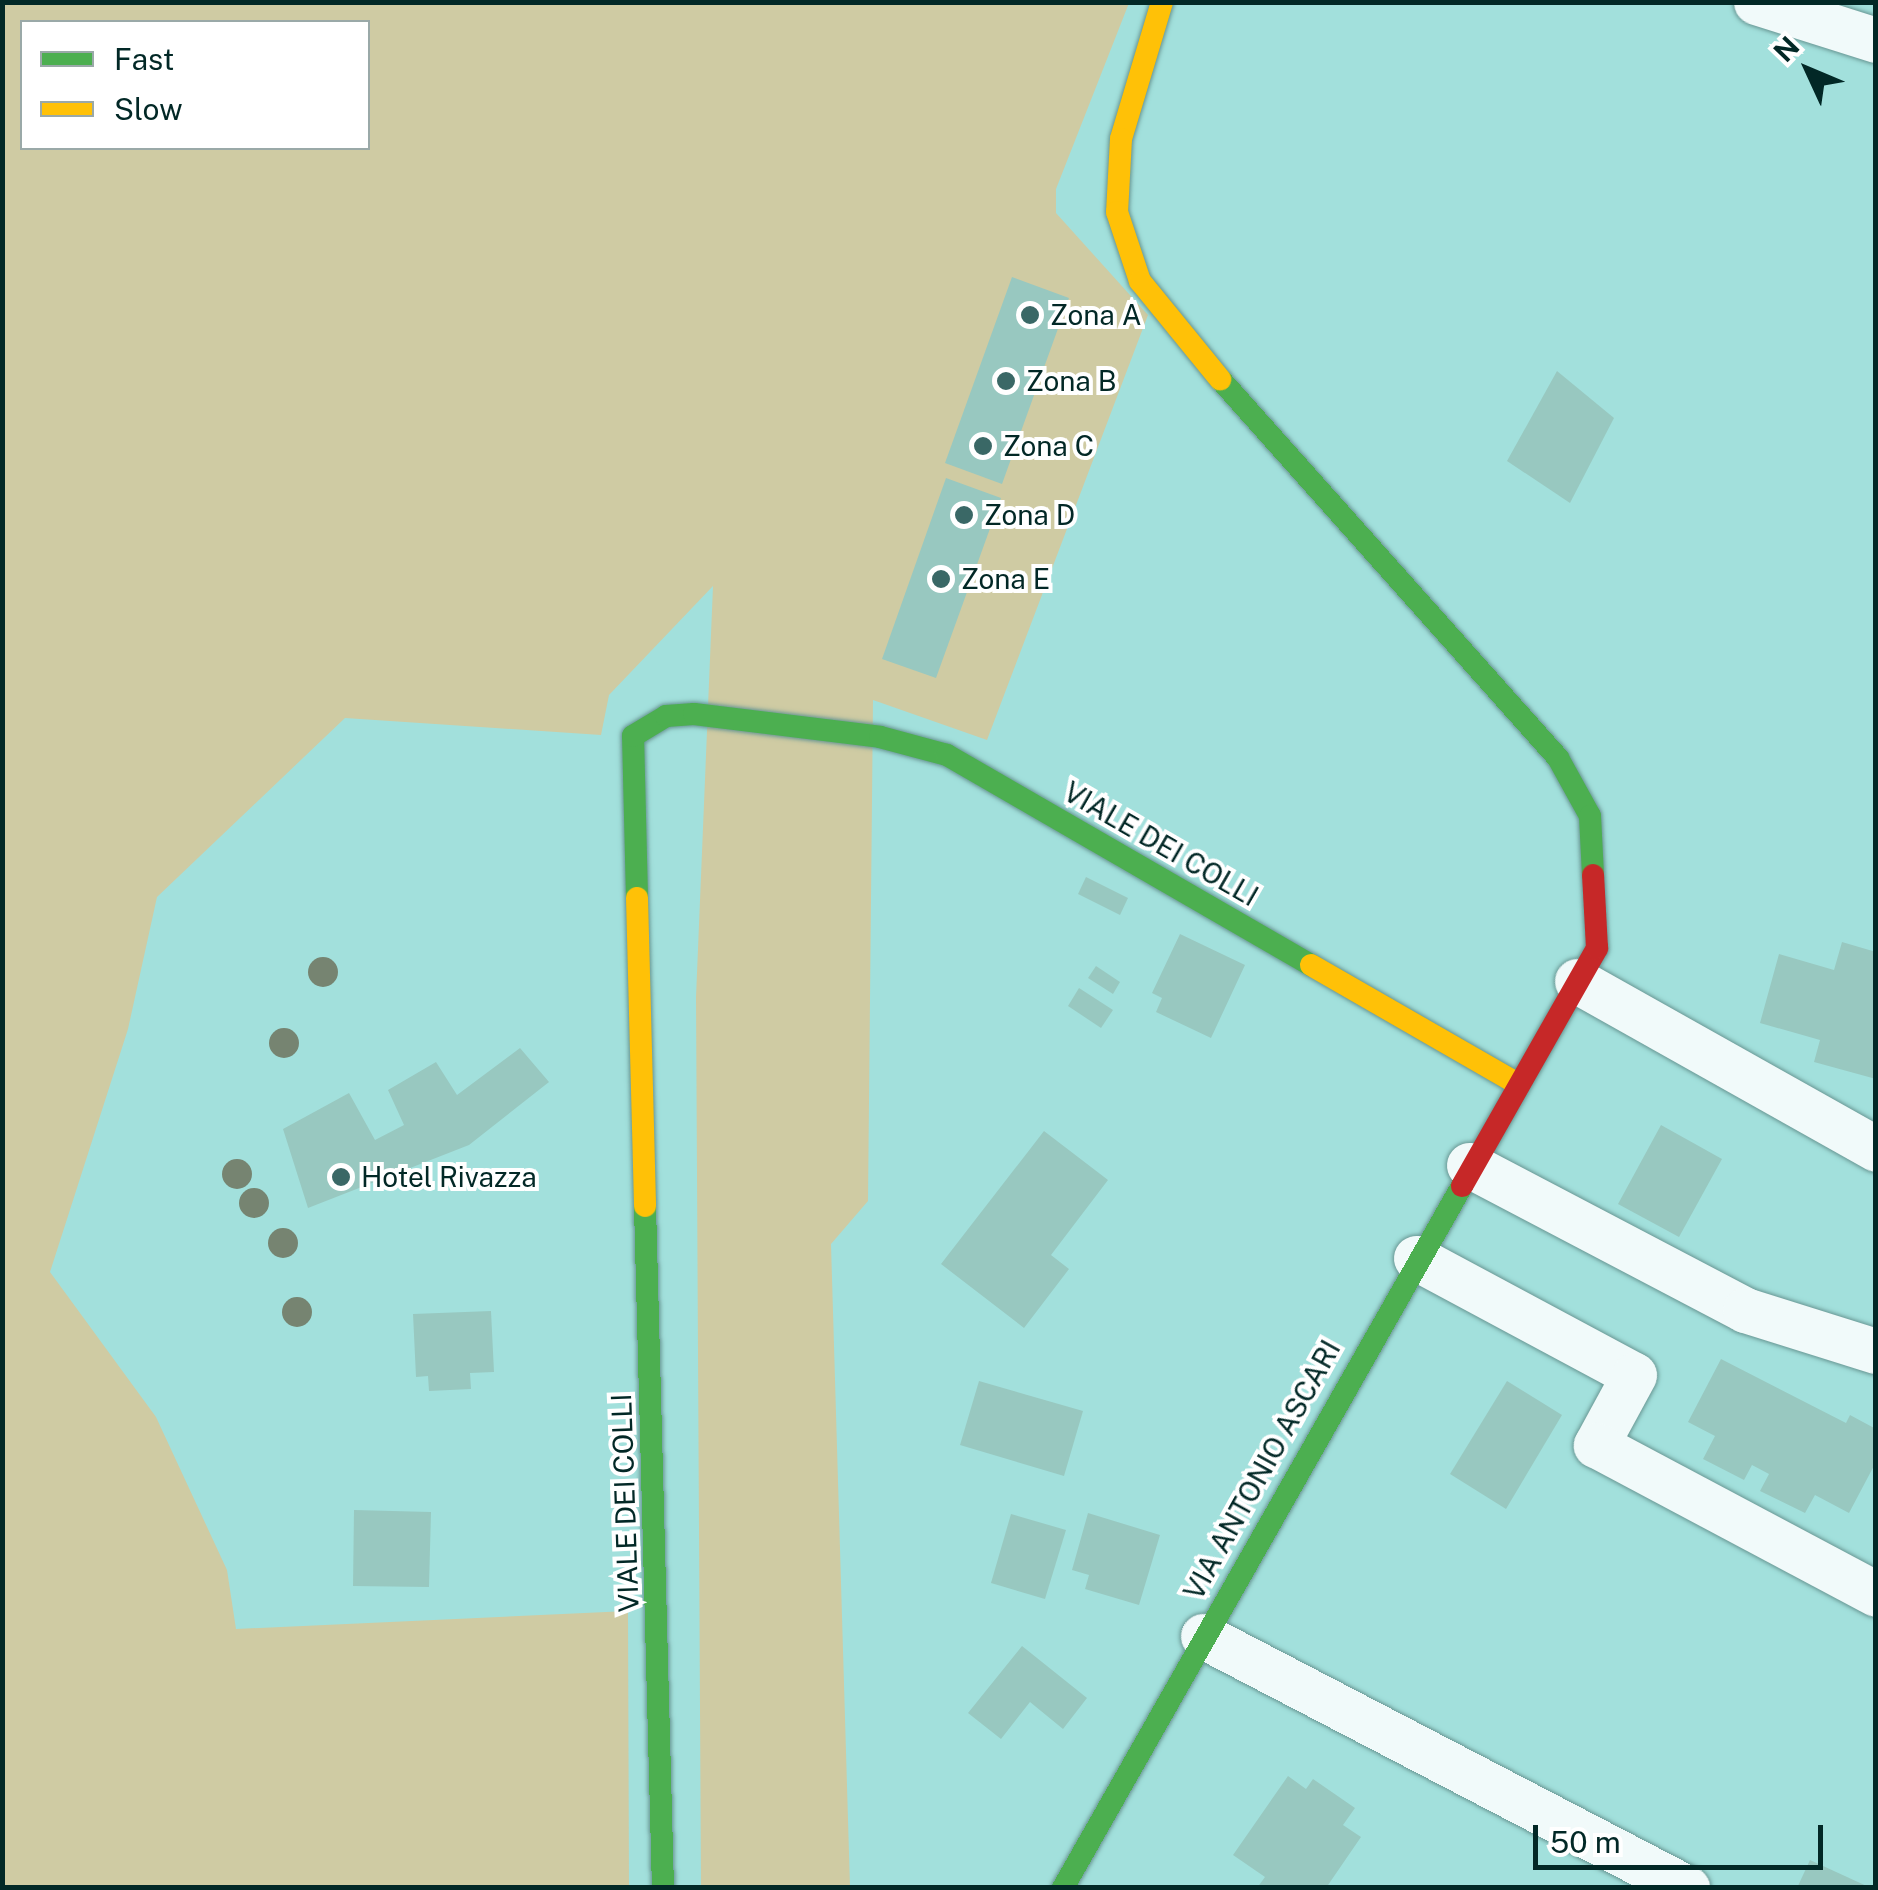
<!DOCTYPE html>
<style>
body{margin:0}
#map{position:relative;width:1878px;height:1890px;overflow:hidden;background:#a2e0dc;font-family:"Public Sans",sans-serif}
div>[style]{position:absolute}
.green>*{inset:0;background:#cfcba3}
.building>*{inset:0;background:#98c8c0}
.roads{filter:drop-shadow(0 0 2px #689693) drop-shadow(0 0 2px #689693)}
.street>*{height:45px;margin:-22.5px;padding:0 22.5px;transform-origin:22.5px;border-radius:22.5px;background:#f1fafa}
.fast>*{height:22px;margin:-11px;padding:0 11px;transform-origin:11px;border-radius:11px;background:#4caf50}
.slow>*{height:22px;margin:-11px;padding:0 11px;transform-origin:11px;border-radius:11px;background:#ffc107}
.jam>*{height:22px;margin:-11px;padding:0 11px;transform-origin:11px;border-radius:11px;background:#c62828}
.trees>*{width:30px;height:30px;margin:-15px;border-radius:50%;background:#768471}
.dots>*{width:28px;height:28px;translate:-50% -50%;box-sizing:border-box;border:5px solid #fff;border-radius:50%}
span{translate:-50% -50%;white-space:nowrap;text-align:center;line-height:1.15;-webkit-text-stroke:8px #fff;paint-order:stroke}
.poi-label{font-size:28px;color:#022826}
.left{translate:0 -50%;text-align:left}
.street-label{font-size:28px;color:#022826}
.frame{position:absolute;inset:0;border:5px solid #022826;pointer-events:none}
.legend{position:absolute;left:20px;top:20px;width:350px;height:130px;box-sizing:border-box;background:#fff;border:2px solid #9aa9a8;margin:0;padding:12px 18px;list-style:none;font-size:30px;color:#022826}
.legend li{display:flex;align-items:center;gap:20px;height:50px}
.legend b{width:50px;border:2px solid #9aa9a8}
.north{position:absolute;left:1758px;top:20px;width:100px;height:100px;-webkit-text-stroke:8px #fff;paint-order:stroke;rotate:314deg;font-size:28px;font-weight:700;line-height:40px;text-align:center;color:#022826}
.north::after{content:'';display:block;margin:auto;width:35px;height:45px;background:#022826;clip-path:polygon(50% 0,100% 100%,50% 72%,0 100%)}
.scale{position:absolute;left:1533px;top:1825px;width:290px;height:45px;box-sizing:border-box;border:5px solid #022826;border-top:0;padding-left:12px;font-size:30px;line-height:35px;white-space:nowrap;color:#022826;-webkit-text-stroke:8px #fff;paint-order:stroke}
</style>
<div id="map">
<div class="green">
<i style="clip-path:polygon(evenodd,3px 3px,1129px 3px,1056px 189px,1056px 213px,1148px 315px,987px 740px,873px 700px,868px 1201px,831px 1244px,850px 1887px,701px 1887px,696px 997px,713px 586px,609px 695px,601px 735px,345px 718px,157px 897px,128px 1029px,50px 1272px,156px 1417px,227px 1570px,236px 1629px,628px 1611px,629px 1887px,3px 1888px,3px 3px,22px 22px,368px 22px,368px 148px,22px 148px,22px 22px)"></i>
</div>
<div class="building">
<i style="clip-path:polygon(1012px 277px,1069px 298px,1002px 484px,945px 463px)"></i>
<i style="clip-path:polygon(1557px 371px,1614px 418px,1570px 503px,1507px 461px)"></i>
<i style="clip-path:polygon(946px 478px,1001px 498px,936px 678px,882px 659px)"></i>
<i style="clip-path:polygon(1086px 877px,1128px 898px,1120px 915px,1078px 894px)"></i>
<i style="clip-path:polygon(1180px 934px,1245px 965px,1211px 1038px,1156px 1012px,1162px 998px,1152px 993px)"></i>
<i style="clip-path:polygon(1842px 942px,1876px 952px,1876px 1079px,1814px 1062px,1820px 1040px,1760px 1023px,1779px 954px,1834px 970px)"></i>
<i style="clip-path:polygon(1096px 966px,1120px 982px,1113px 994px,1088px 978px)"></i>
<i style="clip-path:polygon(1079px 988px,1113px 1010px,1101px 1028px,1068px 1006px)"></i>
<i style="clip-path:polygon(520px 1048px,549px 1082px,469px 1145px,308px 1208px,283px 1129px,349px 1093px,375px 1140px,404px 1125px,388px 1090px,436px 1062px,457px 1095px)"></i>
<i style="clip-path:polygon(1661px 1125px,1722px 1159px,1679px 1237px,1618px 1204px)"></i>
<i style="clip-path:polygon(1044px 1131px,1108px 1180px,1051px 1255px,1069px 1269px,1024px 1328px,941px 1264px)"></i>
<i style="clip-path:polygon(491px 1311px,494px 1372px,470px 1373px,471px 1389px,429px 1391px,428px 1376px,416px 1377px,413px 1314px)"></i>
<i style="clip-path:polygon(1721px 1359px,1846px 1423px,1850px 1415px,1876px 1429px,1876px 1462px,1849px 1513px,1815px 1495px,1805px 1513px,1760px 1491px,1769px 1474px,1752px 1465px,1744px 1480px,1703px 1459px,1715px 1436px,1688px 1422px)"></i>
<i style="clip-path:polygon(979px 1381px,1083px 1411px,1064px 1476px,960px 1445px)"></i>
<i style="clip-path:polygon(1507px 1381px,1562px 1415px,1506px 1509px,1450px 1474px)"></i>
<i style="clip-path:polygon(354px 1510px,431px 1512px,429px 1587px,353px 1586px)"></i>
<i style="clip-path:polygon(1088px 1513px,1160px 1535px,1139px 1605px,1085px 1589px,1089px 1575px,1072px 1570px)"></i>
<i style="clip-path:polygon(1011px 1514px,1066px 1530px,1045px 1599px,991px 1583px)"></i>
<i style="clip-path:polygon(1022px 1646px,1087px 1698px,1063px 1729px,1030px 1702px,1001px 1739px,968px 1713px)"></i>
<i style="clip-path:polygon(1288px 1776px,1306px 1789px,1313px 1779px,1355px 1808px,1343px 1825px,1361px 1837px,1326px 1888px,1257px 1888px,1265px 1877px,1233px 1855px)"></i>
<i style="clip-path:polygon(1810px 1860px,1871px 1888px,1797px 1888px)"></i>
</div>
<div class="roads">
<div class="street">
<i style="left:1756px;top:2px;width:126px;rotate:17.6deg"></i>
<i style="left:1577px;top:981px;width:343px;rotate:29.3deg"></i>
<i style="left:1469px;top:1165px;width:312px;rotate:27.7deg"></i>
<i style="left:1745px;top:1310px;width:137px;rotate:17.4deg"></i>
<i style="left:1416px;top:1258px;width:247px;rotate:28.2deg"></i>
<i style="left:1634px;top:1375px;width:80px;rotate:118.5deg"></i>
<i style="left:1596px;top:1445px;width:317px;rotate:28deg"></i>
<i style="left:1203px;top:1636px;width:546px;rotate:27.5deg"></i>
</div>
<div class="fast">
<i style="left:1220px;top:379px;width:508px;rotate:48.27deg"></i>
<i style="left:1558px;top:758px;width:66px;rotate:61.1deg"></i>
<i style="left:1590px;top:816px;width:59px;rotate:87.1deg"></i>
<i style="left:637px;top:898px;width:162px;rotate:-91.4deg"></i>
<i style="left:633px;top:736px;width:39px;rotate:-31deg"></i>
<i style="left:666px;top:716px;width:28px;rotate:-4deg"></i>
<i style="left:694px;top:714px;width:187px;rotate:7deg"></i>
<i style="left:880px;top:737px;width:69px;rotate:15deg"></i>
<i style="left:947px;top:755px;width:420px;rotate:30deg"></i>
<i style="left:645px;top:1206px;width:682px;rotate:88.49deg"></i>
<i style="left:1063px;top:1888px;width:807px;rotate:-60.39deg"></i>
</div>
<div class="slow">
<i style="left:1162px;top:2px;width:143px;rotate:106.7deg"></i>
<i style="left:1121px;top:139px;width:73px;rotate:93.1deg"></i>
<i style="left:1117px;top:212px;width:73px;rotate:71.6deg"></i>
<i style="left:1140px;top:281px;width:127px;rotate:50.8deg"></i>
<i style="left:637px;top:898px;width:308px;rotate:88.5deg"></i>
<i style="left:1311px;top:965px;width:237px;rotate:29.9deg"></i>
</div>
<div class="jam">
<i style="left:1462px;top:1186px;width:274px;rotate:-60.4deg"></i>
<i style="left:1597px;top:948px;width:73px;rotate:-93.1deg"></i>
</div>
</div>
<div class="trees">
<i style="left:323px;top:972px"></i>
<i style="left:284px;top:1043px"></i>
<i style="left:237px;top:1174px"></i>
<i style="left:254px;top:1203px"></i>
<i style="left:283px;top:1243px"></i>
<i style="left:297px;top:1312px"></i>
</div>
<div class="dots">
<i style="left:1030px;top:315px;background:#3a6866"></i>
<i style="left:1006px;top:381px;background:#3a6866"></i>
<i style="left:983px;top:446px;background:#3a6866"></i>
<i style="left:964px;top:515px;background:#3a6866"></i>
<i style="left:941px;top:579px;background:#3a6866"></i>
<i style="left:341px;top:1177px;background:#3a6866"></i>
</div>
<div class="poi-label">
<span class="left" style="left:1050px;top:315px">Zona A</span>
<span class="left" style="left:1026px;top:381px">Zona B</span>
<span class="left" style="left:1003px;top:446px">Zona C</span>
<span class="left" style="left:984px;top:515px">Zona D</span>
<span class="left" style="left:961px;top:579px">Zona E</span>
<span class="left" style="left:361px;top:1177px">Hotel Rivazza</span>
</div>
<div class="street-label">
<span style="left:1161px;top:844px;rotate:30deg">VIALE DEI COLLI</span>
<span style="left:1262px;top:1470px;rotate:-61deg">VIA ANTONIO ASCARI</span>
<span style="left:625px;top:1503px;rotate:-92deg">VIALE DEI COLLI</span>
</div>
<div class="frame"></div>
<ul class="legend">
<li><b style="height:12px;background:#4caf50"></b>Fast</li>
<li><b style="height:12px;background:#ffc107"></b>Slow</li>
</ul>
<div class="north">N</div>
<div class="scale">50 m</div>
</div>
